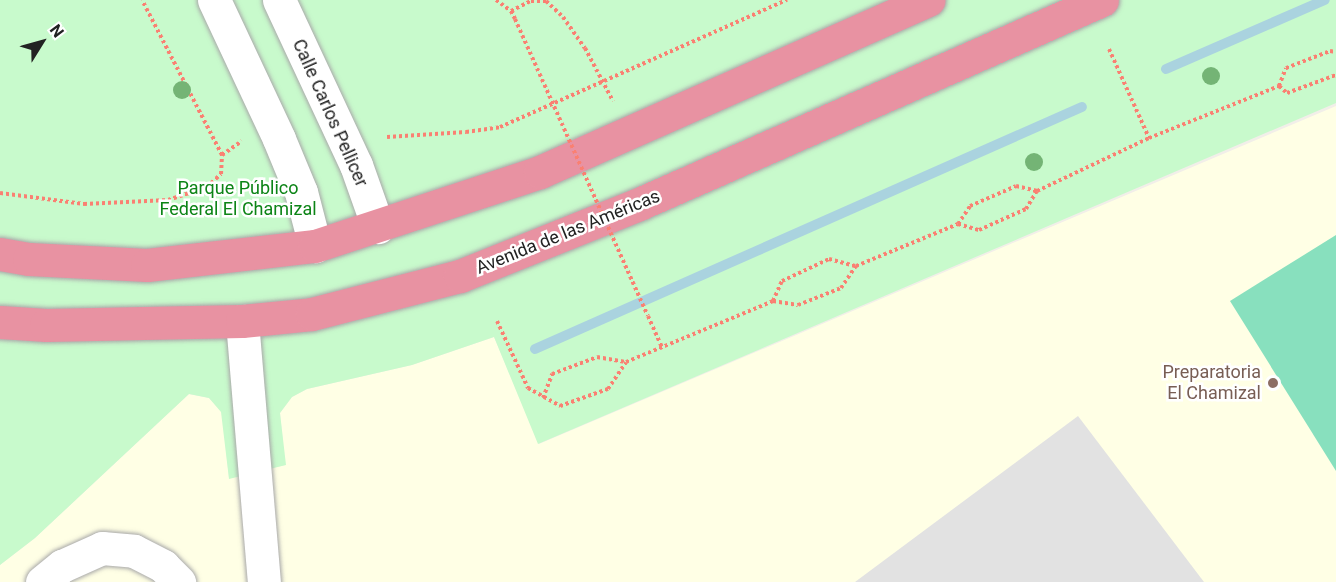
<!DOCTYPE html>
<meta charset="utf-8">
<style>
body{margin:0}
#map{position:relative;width:1336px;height:582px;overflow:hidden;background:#f2efe9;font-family:Roboto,sans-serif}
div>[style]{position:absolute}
.education>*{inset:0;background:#ffffe5}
.park>*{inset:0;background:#c8facc}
.pitch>*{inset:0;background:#88e0be}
.parking>*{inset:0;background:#e2e2e2}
.stream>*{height:10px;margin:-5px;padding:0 5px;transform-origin:5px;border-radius:5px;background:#aad3df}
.path>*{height:4px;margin-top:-2px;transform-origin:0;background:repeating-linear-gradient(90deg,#fa8072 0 3px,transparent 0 6px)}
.roads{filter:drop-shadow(0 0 2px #a9a9a9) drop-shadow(0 0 2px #a9a9a9)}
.minor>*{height:33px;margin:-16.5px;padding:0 16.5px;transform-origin:16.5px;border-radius:16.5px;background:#fff}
.highway>*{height:33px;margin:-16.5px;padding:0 16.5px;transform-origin:16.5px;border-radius:16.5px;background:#e892a2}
.path-bridge>*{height:4px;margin-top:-2px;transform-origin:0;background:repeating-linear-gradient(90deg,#fa8072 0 3px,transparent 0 6px)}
.trees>*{width:18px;height:18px;margin:-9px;border-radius:50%;background:#74b475}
.dots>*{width:16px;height:16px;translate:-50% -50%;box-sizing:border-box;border:3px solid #fff;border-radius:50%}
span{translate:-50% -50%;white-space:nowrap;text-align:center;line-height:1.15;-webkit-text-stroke:5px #fff;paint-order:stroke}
.street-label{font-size:18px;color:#222}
.park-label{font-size:18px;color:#0c8416}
.education-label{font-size:18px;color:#785e54}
.right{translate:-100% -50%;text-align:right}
.north{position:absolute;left:12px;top:12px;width:60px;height:60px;-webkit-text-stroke:4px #fff;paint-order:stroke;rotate:53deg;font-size:16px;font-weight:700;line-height:24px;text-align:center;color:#222}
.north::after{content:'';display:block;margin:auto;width:21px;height:27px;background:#222;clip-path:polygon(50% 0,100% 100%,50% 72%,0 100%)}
</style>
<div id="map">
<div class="education">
<i style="clip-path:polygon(1336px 106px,1336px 582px,0 582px,0 565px,35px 538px,189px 394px,209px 398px,222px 412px,229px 478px,285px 465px,280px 413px,292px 397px,307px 389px,412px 365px,494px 337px,539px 444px)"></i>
</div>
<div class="park">
<i style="clip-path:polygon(0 0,1336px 0,1336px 103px,538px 444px,494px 337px,412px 365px,307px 389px,292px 397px,280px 413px,286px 465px,229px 479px,221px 412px,209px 398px,189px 394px,35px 538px,0 565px)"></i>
</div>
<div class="pitch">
<i style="clip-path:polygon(1336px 235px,1336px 471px,1230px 301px)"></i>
</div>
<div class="parking">
<i style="clip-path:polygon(1078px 416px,1204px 582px,855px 582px)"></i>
</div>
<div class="stream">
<i style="left:1166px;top:69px;width:173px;rotate:-23.5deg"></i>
<i style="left:535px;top:349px;width:598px;rotate:-23.87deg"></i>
</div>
<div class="path">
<i style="left:496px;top:0;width:19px;rotate:36deg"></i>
<i style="left:511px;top:11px;width:9px;rotate:63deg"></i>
<i style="left:511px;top:11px;width:22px;rotate:-27deg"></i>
<i style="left:531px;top:1px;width:15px"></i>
<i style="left:546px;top:1px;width:23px;rotate:43deg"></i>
<i style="left:563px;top:17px;width:38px;rotate:55deg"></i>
<i style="left:585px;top:48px;width:60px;rotate:62.2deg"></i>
<i style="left:1109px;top:49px;width:98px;rotate:65.8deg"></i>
<i style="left:1279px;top:86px;width:19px;rotate:-69deg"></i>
<i style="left:1286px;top:68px;width:47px;rotate:-21.1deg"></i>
<i style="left:1330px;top:51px;width:6px;rotate:9deg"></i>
<i style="left:387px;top:137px;width:79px;rotate:-3.6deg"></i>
<i style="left:466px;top:132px;width:34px;rotate:-8deg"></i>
<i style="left:500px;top:127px;width:314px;rotate:-23.9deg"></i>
<i style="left:222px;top:155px;width:24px;rotate:-35deg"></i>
<i style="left:0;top:193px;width:85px;rotate:7.5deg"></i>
<i style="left:84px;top:204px;width:84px;rotate:-2.7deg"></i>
<i style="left:168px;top:200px;width:41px;rotate:-18.4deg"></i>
<i style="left:207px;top:187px;width:19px;rotate:-43deg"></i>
<i style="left:221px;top:174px;width:19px;rotate:-87deg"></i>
<i style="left:222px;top:155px;width:174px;rotate:-117.3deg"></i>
<i style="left:958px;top:224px;width:22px;rotate:-56deg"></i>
<i style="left:970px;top:206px;width:50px;rotate:-23.5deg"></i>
<i style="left:1016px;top:186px;width:22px;rotate:13deg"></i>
<i style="left:773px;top:301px;width:22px;rotate:-66deg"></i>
<i style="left:782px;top:281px;width:52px;rotate:-25.1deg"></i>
<i style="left:829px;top:259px;width:28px;rotate:15deg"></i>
<i style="left:648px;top:316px;width:36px;rotate:66deg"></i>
<i style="left:497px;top:321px;width:74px;rotate:65.2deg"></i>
<i style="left:528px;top:388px;width:37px;rotate:29deg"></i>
<i style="left:560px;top:406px;width:51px;rotate:-19.5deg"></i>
<i style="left:608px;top:389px;width:32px;rotate:-56deg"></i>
<i style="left:626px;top:362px;width:159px;rotate:-22.5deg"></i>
<i style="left:773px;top:301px;width:25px;rotate:9deg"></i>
<i style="left:798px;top:305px;width:46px;rotate:-21.6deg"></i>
<i style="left:841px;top:288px;width:27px;rotate:-56deg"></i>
<i style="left:856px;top:266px;width:110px;rotate:-22.4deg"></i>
<i style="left:958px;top:224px;width:22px;rotate:16deg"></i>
<i style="left:979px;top:230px;width:51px;rotate:-24.1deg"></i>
<i style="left:1026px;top:209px;width:21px;rotate:-59deg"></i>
<i style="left:1037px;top:191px;width:124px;rotate:-25.3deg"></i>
<i style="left:1149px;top:138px;width:140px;rotate:-21.8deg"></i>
<i style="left:1279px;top:86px;width:11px;rotate:41deg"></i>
<i style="left:1287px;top:93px;width:52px;rotate:-20.2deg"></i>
<i style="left:543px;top:398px;width:26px;rotate:-69deg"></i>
<i style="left:552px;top:374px;width:48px;rotate:-20.7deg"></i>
<i style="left:597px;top:357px;width:29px;rotate:10deg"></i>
</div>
<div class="roads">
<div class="minor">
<i style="left:214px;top:0;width:153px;rotate:64.9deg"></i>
<i style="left:279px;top:139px;width:57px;rotate:67.5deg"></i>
<i style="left:301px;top:192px;width:56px;rotate:75.5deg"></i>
<i style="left:279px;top:0;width:182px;rotate:65deg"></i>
<i style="left:356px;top:165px;width:66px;rotate:70.5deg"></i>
<i style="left:242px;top:321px;width:262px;rotate:85.2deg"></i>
<i style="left:42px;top:582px;width:26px;rotate:-39deg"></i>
<i style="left:62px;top:566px;width:44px;rotate:-24.2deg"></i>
<i style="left:102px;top:548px;width:32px;rotate:5deg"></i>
<i style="left:134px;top:551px;width:33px;rotate:27deg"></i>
<i style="left:163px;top:566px;width:23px;rotate:45deg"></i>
</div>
<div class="highway">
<i style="left:0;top:254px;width:29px;rotate:10deg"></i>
<i style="left:29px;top:259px;width:118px;rotate:2.9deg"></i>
<i style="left:147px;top:265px;width:169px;rotate:-6.5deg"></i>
<i style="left:315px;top:246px;width:237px;rotate:-18.2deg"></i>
<i style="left:540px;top:172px;width:425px;rotate:-23.9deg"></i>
<i style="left:0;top:322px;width:46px;rotate:3.7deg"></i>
<i style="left:46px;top:325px;width:196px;rotate:-1.2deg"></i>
<i style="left:242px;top:321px;width:70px;rotate:-5.7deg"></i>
<i style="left:312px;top:314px;width:153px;rotate:-14.4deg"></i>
<i style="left:460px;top:276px;width:193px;rotate:-21.9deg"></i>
<i style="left:639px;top:204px;width:506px;rotate:-23.78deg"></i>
</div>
</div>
<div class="path-bridge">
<i style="left:515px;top:19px;width:325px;rotate:65.9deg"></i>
</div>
<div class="trees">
<i style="left:1211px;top:76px"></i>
<i style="left:182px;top:90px"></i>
<i style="left:1034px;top:162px"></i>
</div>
<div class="dots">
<i style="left:1273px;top:383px;background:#8d6e63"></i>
</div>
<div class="street-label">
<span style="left:330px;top:113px;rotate:66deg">Calle Carlos Pellicer</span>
<span style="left:568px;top:232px;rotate:-22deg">Avenida de las Américas</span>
</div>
<div class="park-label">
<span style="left:238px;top:199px">Parque Público<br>Federal El Chamizal</span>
</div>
<div class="education-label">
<span class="right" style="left:1261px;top:383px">Preparatoria<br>El Chamizal</span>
</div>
<div class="north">N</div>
</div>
